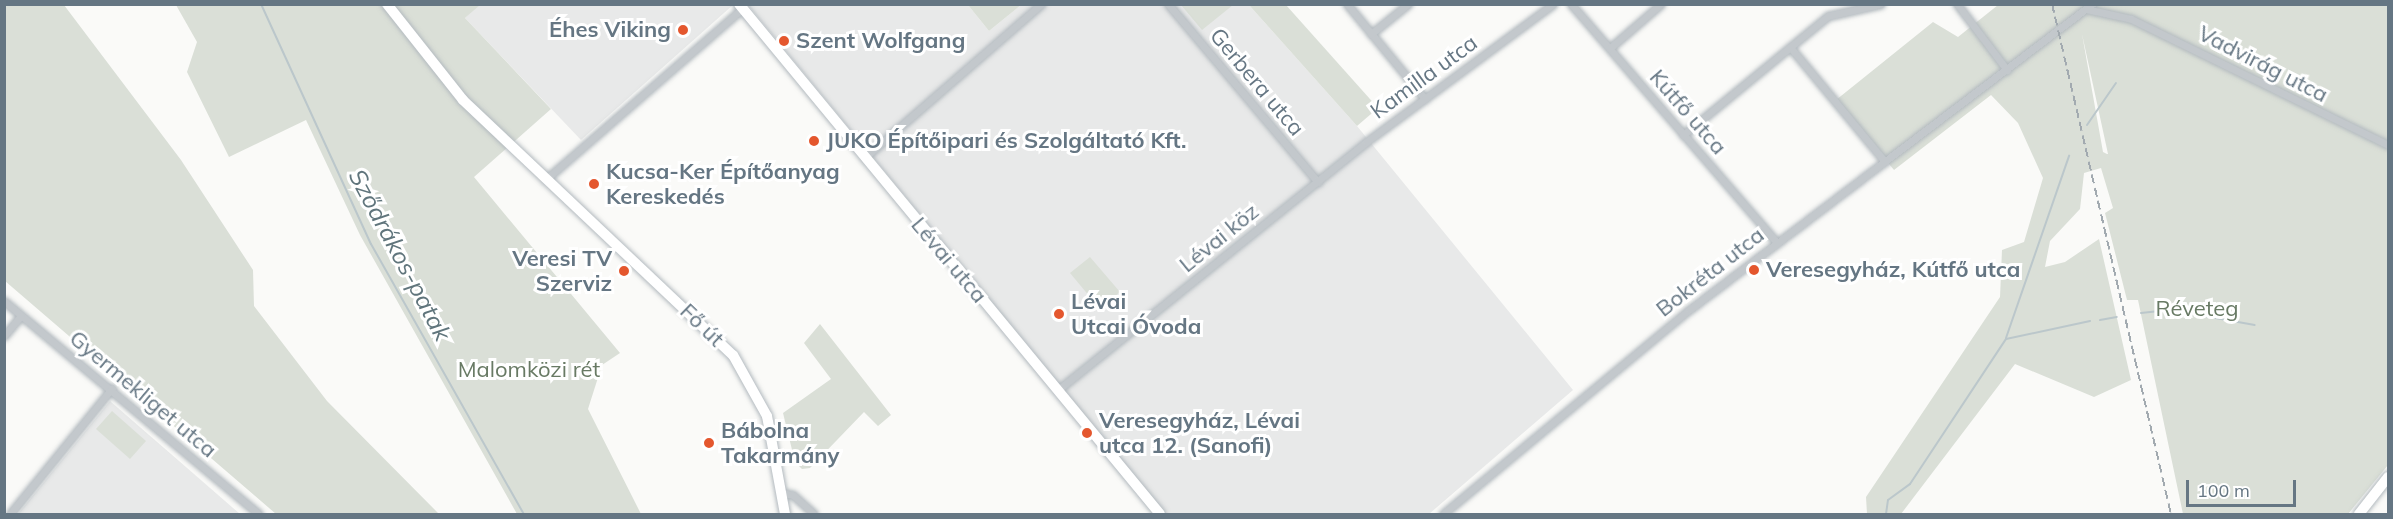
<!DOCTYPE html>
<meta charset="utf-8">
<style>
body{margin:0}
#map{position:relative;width:2393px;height:519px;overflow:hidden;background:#fafaf8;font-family:Mulish,sans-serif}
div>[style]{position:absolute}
.built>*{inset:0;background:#e8e9e9}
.green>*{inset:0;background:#dadfd7}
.stream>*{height:2px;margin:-1px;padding:0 1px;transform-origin:1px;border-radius:1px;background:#bbc7cb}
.roads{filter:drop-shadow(0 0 2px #b3babf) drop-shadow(0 0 2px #b3babf)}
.street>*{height:7px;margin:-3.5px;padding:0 3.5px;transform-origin:3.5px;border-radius:3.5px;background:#c3c8cc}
.secondary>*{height:10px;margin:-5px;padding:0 5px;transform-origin:5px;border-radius:5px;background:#fff}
.rail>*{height:2px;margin-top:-1px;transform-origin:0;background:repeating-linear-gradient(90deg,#a2aab0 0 9px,transparent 0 13.5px)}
.dots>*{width:16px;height:16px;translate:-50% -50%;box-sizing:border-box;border:3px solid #fff;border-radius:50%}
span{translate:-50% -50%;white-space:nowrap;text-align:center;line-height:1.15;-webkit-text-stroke:6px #fff;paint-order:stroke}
.poi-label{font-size:22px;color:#657683;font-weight:700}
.right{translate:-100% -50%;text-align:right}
.left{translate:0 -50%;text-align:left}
.street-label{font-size:22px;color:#657683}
.park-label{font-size:22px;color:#687a64}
.water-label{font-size:24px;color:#60757c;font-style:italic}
.frame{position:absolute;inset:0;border:6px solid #657683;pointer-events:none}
.scale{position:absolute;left:2186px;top:480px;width:110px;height:27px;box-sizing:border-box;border:3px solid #657683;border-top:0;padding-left:8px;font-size:18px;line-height:21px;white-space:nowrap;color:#657683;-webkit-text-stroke:4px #fff;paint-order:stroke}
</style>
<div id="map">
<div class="built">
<i style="clip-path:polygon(480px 4px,733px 5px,581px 140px,465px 18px)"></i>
<i style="clip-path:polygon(748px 5px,968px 5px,989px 31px,1021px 5px,1249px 5px,1357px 126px,1573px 390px,1429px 514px,1166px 514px)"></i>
<i style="clip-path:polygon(110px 401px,240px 514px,18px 514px)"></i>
</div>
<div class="green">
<i style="clip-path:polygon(5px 4px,64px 5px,181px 160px,253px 270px,254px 306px,327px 401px,439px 514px,276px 514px,5px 281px)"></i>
<i style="clip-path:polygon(176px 5px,480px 5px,465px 18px,551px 109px,474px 177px,620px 353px,602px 365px,588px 409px,641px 514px,517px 514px,360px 235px,306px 120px,229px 157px,187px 72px,197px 42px)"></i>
<i style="clip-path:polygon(968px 5px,1021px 5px,989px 31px)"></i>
<i style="clip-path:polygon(1181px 5px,1233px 5px,1202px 30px)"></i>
<i style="clip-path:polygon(1249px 5px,1286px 5px,1378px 108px,1357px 126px)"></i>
<i style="clip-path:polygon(evenodd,1998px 5px,2388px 5px,2388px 465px,2348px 514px,2183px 514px,2138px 300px,2127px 300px,2105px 213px,2113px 208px,2101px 168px,2084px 173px,2080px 209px,2050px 241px,2045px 267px,2065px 262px,2099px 239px,2131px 380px,2094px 397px,2015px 364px,1901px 514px,1867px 514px,1866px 497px,2000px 297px,2002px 250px,2024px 242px,2043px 178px,2018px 123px,1991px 95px,1894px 170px,1836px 100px,1933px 22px,1958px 37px,1998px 5px,2082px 34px,2108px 154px,2107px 154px,2103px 152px,2082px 34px)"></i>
<i style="clip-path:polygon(1090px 257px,1120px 292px,1100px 309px,1070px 273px)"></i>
<i style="clip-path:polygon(820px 324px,891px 415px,878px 426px,864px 412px,810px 468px,802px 469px,795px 462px,783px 413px,831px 379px,804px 343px)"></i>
<i style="clip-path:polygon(112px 411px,146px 441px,130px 459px,96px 429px)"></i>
</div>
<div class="stream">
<i style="left:261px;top:4px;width:264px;rotate:65.4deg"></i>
<i style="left:371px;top:244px;width:310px;rotate:60.5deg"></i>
<i style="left:2087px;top:125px;width:51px;rotate:-55.4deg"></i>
<i style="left:2141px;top:313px;width:30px;rotate:-6deg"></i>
<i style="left:2171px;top:310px;width:85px;rotate:10.1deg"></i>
<i style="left:2100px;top:320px;width:17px;rotate:-10deg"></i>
<i style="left:2006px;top:338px;width:193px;rotate:-70.9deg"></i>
<i style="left:1886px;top:514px;width:14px;rotate:-82deg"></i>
<i style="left:1888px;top:500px;width:27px;rotate:-36deg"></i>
<i style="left:1910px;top:484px;width:174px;rotate:-56.5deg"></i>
<i style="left:2006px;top:339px;width:86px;rotate:-12.1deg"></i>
</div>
<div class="roads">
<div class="street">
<i style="left:1168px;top:4px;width:233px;rotate:49.9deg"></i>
<i style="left:1347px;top:4px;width:123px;rotate:50.6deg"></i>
<i style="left:1571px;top:4px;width:316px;rotate:49.2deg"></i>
<i style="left:1957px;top:4px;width:83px;rotate:52.9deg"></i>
<i style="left:2086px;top:9px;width:46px;rotate:12.5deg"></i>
<i style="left:2131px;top:19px;width:286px;rotate:26.1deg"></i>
<i style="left:1371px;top:34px;width:48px;rotate:-39deg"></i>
<i style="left:1790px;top:47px;width:149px;rotate:50.4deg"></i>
<i style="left:1610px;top:48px;width:67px;rotate:-40.8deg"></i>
<i style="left:1683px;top:135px;width:188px;rotate:-39.4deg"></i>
<i style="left:1828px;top:16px;width:54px;rotate:-12.8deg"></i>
<i style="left:864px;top:158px;width:235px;rotate:-41deg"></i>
<i style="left:545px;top:180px;width:262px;rotate:-41deg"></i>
<i style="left:4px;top:301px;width:332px;rotate:39.9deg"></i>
<i style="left:4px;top:336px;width:26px;rotate:-50deg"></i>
<i style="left:1059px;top:389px;width:394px;rotate:-38.8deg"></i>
<i style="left:1366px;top:142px;width:232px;rotate:-36.4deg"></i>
<i style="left:782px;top:493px;width:11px;rotate:10deg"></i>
<i style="left:793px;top:495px;width:28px;rotate:42deg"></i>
<i style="left:10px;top:514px;width:162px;rotate:-51deg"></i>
<i style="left:1443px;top:514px;width:320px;rotate:-39.7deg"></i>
<i style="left:1689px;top:310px;width:506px;rotate:-37.21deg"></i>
</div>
<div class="secondary">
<i style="left:387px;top:4px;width:122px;rotate:51.6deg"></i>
<i style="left:463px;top:100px;width:371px;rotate:43.4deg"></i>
<i style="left:733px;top:355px;width:70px;rotate:60.9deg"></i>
<i style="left:767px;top:416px;width:100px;rotate:79.6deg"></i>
<i style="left:739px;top:4px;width:661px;rotate:50.46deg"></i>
<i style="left:2359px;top:514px;width:47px;rotate:-51.9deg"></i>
</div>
</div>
<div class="rail">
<i style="left:2052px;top:4px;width:524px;rotate:76.87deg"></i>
</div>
<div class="dots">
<i style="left:683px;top:30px;background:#e4572e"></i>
<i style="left:784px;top:41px;background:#e4572e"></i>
<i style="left:814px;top:141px;background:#e4572e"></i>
<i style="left:594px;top:184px;background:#e4572e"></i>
<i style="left:1754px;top:270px;background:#e4572e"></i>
<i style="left:624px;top:271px;background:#e4572e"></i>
<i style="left:1059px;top:314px;background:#e4572e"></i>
<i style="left:1087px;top:433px;background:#e4572e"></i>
<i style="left:709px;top:443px;background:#e4572e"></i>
</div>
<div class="poi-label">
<span class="right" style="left:671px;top:30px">Éhes Viking</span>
<span class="left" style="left:796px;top:41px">Szent Wolfgang</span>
<span class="left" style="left:826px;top:141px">JUKO Építőipari és Szolgáltató Kft.</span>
<span class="left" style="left:606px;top:184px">Kucsa-Ker Építőanyag<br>Kereskedés</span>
<span class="right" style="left:612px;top:271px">Veresi TV<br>Szerviz</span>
<span class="left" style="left:1766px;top:270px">Veresegyház, Kútfő utca</span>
<span class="left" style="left:1071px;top:314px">Lévai<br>Utcai Óvoda</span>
<span class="left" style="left:1099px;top:433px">Veresegyház, Lévai<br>utca 12. (Sanofi)</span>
<span class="left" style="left:721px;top:443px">Bábolna<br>Takarmány</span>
</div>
<div class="street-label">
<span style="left:2263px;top:64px;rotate:27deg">Vadvirág utca</span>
<span style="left:1424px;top:77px;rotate:-36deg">Kamilla utca</span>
<span style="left:1257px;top:82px;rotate:50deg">Gerbera utca</span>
<span style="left:1688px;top:112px;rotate:49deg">Kútfő utca</span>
<span style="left:1219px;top:238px;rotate:-39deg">Lévai köz</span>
<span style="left:949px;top:260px;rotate:50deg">Lévai utca</span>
<span style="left:1710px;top:272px;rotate:-38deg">Bokréta utca</span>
<span style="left:702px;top:325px;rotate:44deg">Fő út</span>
<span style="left:143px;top:394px;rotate:40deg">Gyermekliget utca</span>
</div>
<div class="park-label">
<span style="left:2197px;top:309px">Réveteg</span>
<span style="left:529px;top:370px">Malomközi rét</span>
</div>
<div class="water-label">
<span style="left:400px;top:255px;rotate:62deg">Sződrákos-patak</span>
</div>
<div class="frame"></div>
<div class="scale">100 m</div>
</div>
